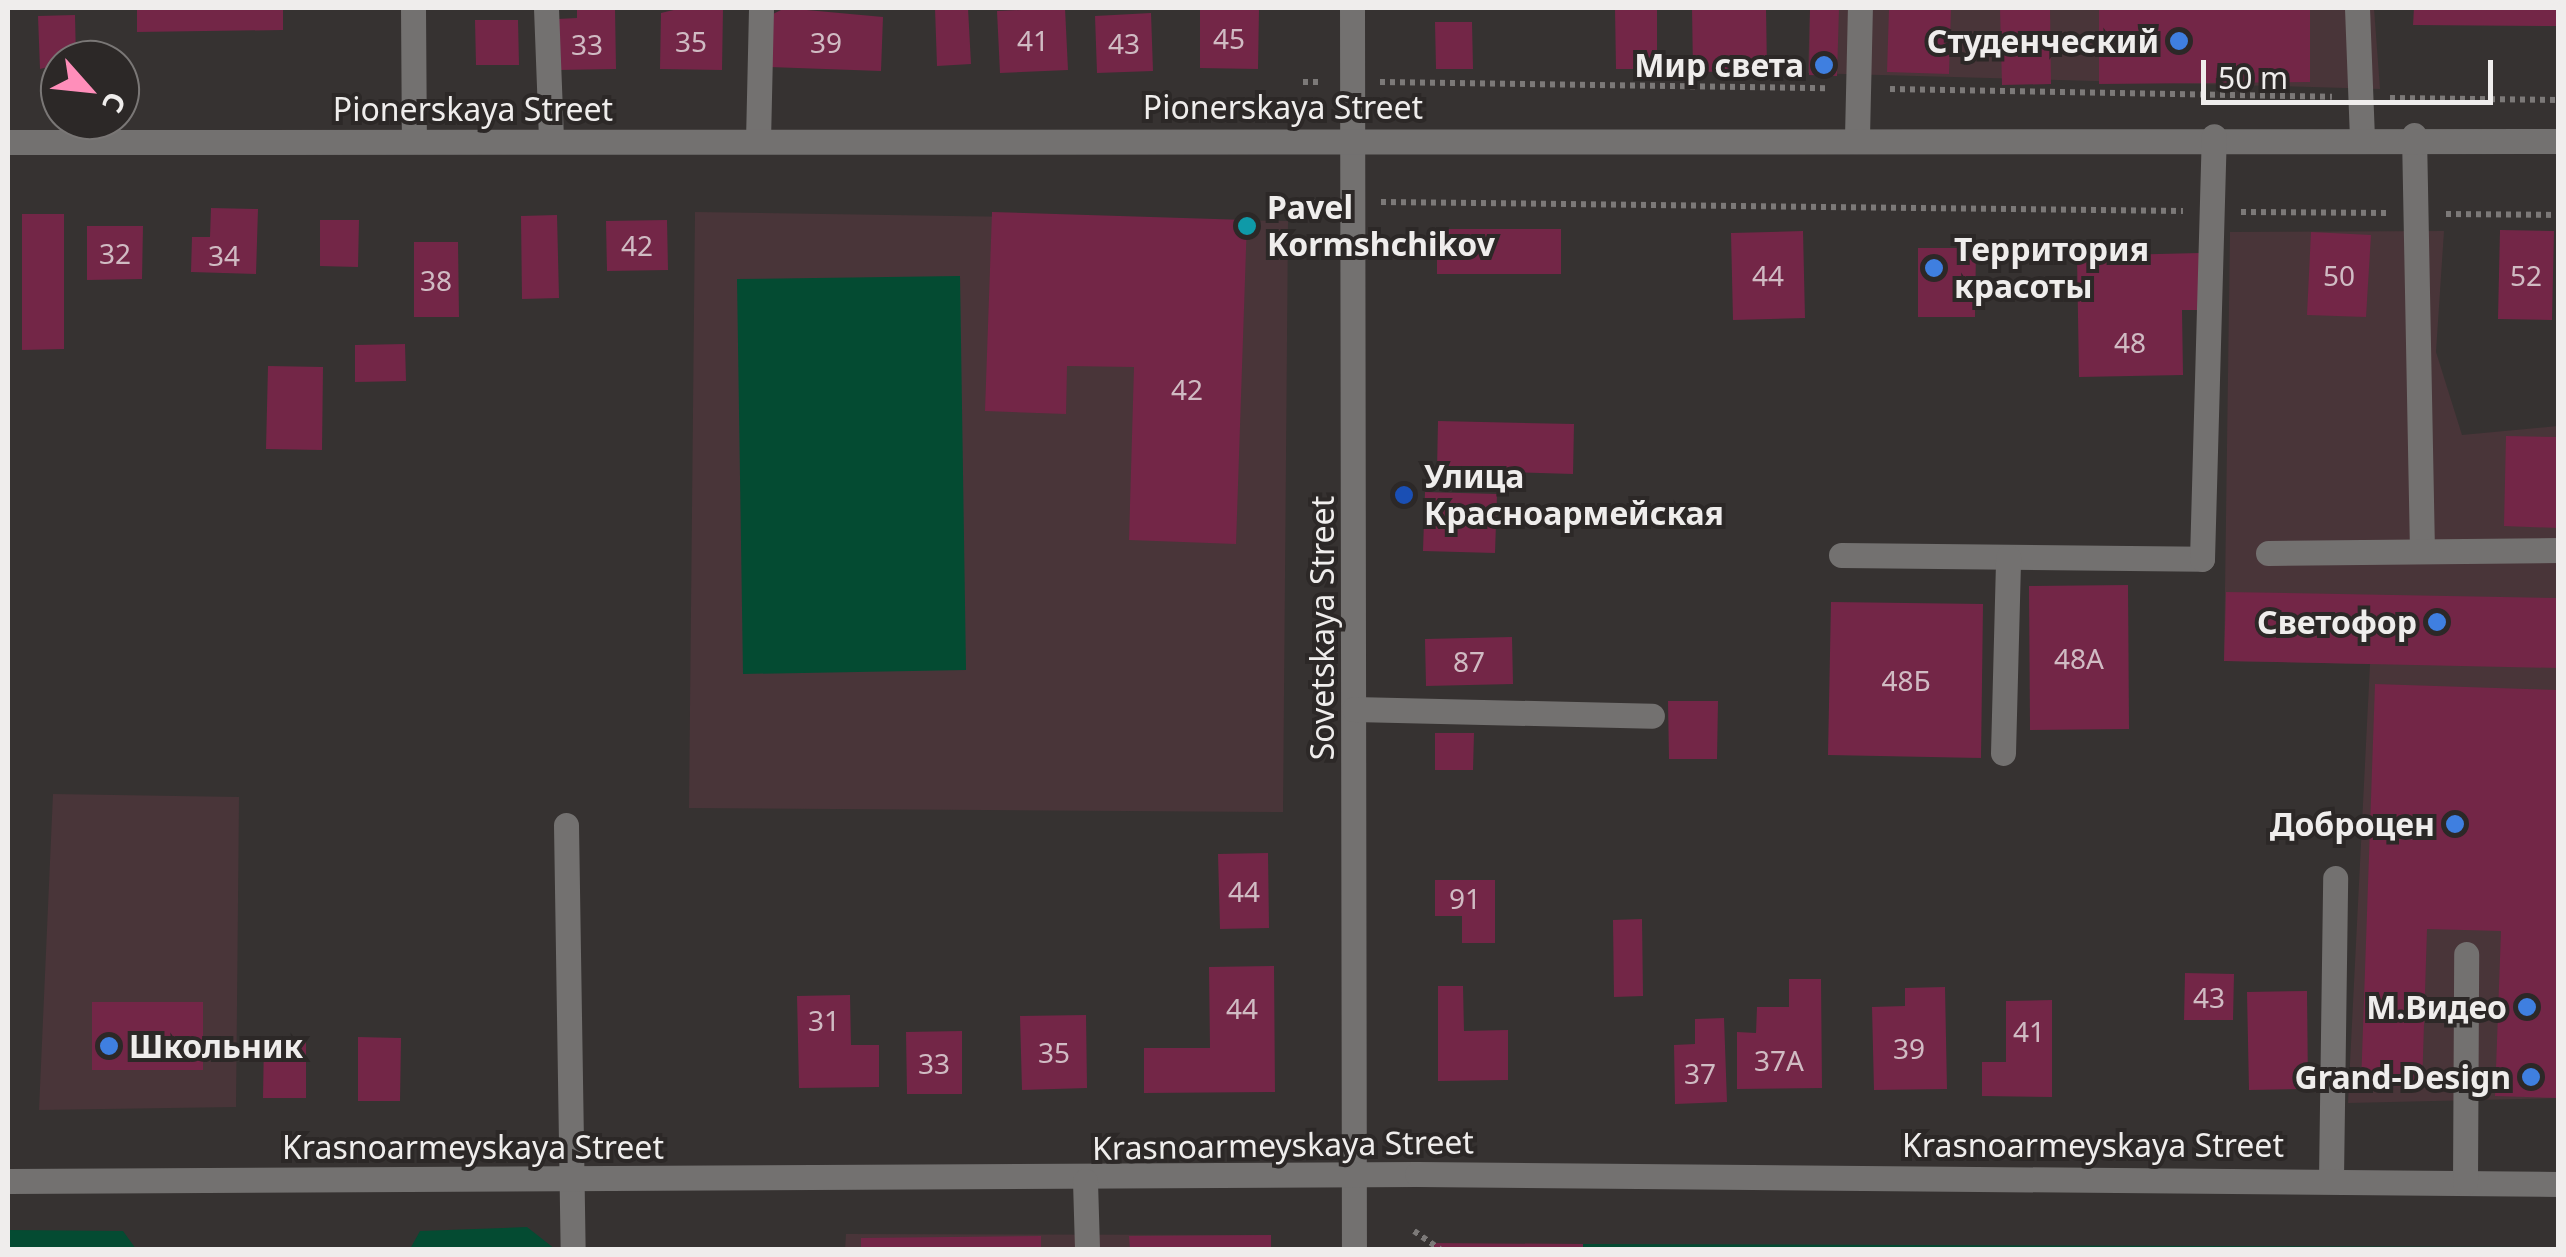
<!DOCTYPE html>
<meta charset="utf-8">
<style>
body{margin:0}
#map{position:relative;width:2566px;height:1257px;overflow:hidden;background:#363231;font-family:"Noto Sans",sans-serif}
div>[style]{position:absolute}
.commercial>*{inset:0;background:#493539}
.green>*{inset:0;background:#044b32}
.building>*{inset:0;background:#732647}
.path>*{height:6px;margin-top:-3px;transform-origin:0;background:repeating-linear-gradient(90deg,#7c7978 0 5px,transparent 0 10px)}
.minor>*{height:25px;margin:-12.5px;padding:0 12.5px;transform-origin:12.5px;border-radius:12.5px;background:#737170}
.dots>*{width:28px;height:28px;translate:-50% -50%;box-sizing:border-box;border:5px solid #2c2827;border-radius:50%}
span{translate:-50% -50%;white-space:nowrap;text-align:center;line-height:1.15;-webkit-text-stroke:8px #2c2827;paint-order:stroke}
.number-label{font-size:28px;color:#d0bbc3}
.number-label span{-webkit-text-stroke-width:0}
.poi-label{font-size:32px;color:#efedec;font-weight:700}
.right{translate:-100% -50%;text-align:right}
.left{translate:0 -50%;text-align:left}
.street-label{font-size:32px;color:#efedec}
.frame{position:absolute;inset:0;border:10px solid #efedec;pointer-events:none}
.north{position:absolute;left:40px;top:40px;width:100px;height:100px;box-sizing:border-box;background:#2c2827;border:2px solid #7a7776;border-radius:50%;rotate:117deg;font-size:28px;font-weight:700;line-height:40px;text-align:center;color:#efedec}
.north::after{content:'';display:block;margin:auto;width:35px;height:45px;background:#ff8eba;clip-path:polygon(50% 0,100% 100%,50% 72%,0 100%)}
.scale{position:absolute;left:2201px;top:60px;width:292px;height:45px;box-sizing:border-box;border:5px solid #efedec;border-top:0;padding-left:12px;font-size:30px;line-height:35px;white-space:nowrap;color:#efedec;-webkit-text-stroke:8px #2c2827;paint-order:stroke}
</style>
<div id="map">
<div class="commercial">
<i style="clip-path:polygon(1810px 8px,2374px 8px,2380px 89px,1808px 73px)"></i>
<i style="clip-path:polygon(695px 212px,1288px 221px,1283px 812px,689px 808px)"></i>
<i style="clip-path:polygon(2444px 231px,2436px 352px,2462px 435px,2558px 426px,2558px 1098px,2348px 1103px,2370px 664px,2224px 661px,2230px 232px)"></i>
<i style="clip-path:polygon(53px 794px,239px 797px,236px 1107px,39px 1110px)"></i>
<i style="clip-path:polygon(846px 1234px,1271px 1235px,1271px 1250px,845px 1250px)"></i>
</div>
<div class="green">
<i style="clip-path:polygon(960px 276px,966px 670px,743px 674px,737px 279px)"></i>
<i style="clip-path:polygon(527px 1227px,555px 1249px,410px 1249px,420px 1231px)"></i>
<i style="clip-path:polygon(8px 1230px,123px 1231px,136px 1249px,8px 1249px)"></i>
<i style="clip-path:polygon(1583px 1244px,2558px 1247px,1431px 1250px)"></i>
</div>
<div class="building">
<i style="clip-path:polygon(137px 8px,283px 8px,283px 30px,137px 32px)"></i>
<i style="clip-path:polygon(577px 8px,615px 8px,616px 69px,558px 70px,557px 19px,577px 18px)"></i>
<i style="clip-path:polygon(682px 8px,723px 8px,722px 70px,660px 69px,661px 13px)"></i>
<i style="clip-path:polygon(785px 8px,883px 17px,881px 71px,769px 67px,771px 15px)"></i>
<i style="clip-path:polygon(935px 8px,968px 8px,971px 64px,937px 66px)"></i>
<i style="clip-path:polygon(1065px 8px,1068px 70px,1000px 73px,997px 11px)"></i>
<i style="clip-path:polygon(1200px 8px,1259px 8px,1258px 69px,1200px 68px)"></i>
<i style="clip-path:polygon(1615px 8px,1657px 8px,1657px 69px,1616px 69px)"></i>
<i style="clip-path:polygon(1692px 8px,1766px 8px,1767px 71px,1693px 72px)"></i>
<i style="clip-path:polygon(1810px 8px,1839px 8px,1837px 76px,1809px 75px)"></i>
<i style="clip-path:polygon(1889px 8px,1951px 8px,1949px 74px,1887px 72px)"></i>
<i style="clip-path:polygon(2000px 8px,2050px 8px,2051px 84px,2002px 85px)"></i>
<i style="clip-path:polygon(2099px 8px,2310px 8px,2310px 82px,2099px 84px)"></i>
<i style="clip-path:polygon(2414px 8px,2558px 8px,2558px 26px,2413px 25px)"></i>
<i style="clip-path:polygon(1151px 13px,1153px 71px,1097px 73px,1095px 16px)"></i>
<i style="clip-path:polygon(75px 15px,76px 60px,40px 69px,38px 16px)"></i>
<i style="clip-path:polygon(475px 20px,518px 20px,519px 65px,476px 65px)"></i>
<i style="clip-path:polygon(1435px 22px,1472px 22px,1473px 69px,1436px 69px)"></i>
<i style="clip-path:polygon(211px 208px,258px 209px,256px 274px,191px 272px,192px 237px,210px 237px)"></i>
<i style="clip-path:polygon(992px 212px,1247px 220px,1236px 544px,1129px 540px,1134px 367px,1067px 366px,1066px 414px,985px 411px)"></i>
<i style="clip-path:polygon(22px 214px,64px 214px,64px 349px,22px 350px)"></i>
<i style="clip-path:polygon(557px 215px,559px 298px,522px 299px,521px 216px)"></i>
<i style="clip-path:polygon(320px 220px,359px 220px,358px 267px,320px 266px)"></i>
<i style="clip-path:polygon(667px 220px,668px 270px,607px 271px,606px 221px)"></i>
<i style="clip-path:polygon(87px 226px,143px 226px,142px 279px,87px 280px)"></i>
<i style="clip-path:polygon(1437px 229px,1561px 229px,1561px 274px,1437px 274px)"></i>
<i style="clip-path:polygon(2500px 230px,2554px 231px,2552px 320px,2498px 319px)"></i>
<i style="clip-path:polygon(1803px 231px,1805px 318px,1733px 320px,1731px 233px)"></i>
<i style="clip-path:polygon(2311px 232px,2371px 235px,2366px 317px,2307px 315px)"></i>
<i style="clip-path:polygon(414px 242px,458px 242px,459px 317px,414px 317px)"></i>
<i style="clip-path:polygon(1918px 248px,1976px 248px,1975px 317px,1918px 317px)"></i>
<i style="clip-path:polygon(2200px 253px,2200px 310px,2182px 310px,2183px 375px,2079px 377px,2077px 256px)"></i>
<i style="clip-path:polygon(405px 344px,406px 381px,355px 382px,355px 345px)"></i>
<i style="clip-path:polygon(268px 366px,323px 367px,322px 450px,266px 449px)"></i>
<i style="clip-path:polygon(1438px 421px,1574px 424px,1573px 474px,1437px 470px)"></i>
<i style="clip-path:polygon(2506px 436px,2558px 437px,2558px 528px,2504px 526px)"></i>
<i style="clip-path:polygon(1425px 492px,1497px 494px,1495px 553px,1423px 551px)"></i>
<i style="clip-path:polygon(2128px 585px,2129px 729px,2030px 730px,2029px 586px)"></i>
<i style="clip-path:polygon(2226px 592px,2558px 598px,2558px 668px,2224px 661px)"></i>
<i style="clip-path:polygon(1831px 602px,1983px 604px,1981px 758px,1828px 755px)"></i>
<i style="clip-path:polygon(1512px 637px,1513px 684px,1426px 686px,1425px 639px)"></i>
<i style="clip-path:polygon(2375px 684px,2558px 690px,2558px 1098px,2495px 1096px,2501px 931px,2427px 929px,2422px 1087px,2361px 1085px)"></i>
<i style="clip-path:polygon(1668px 701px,1718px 701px,1717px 759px,1669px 759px)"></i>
<i style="clip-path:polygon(1435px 733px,1474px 733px,1473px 770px,1435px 770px)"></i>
<i style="clip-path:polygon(1268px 853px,1269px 928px,1220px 929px,1218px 854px)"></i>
<i style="clip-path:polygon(1435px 880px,1495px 880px,1495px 943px,1462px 943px,1462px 916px,1435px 916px)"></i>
<i style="clip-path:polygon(1642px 919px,1643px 996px,1614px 997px,1613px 920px)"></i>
<i style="clip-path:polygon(1274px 966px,1275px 1092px,1144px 1093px,1144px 1048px,1210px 1048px,1209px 967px)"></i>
<i style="clip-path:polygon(2185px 973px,2234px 974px,2233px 1020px,2184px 1020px)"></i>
<i style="clip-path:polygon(1789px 979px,1821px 979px,1822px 1088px,1737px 1089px,1737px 1032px,1756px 1033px,1757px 1007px,1789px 1007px)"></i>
<i style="clip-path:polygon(1438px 986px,1463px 986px,1464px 1031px,1508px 1030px,1508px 1080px,1438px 1081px)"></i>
<i style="clip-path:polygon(1945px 987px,1947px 1089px,1874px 1090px,1872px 1007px,1905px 1006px,1905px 988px)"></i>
<i style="clip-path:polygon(2307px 991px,2308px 1089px,2249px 1090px,2247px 992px)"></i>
<i style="clip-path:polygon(850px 995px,851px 1045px,879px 1045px,879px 1087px,799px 1088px,797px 996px)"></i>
<i style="clip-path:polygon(2052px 1000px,2052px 1097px,1982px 1096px,1982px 1062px,2006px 1062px,2006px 1001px)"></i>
<i style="clip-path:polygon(92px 1002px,203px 1002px,203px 1070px,92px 1070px)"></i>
<i style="clip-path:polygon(1086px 1015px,1087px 1088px,1022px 1090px,1020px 1016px)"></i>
<i style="clip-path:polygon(1724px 1018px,1727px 1102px,1675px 1104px,1674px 1045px,1695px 1044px,1695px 1019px)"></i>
<i style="clip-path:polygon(962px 1031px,962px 1094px,907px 1094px,906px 1032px)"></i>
<i style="clip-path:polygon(358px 1037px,401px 1038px,400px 1101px,358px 1101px)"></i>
<i style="clip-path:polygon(264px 1040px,306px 1040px,306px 1098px,263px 1098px)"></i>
<i style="clip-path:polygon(1271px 1235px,1271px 1250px,1130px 1250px,1129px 1236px)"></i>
<i style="clip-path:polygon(1041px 1236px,1041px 1250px,861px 1250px,861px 1238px)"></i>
<i style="clip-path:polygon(1431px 1243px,1583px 1244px,1583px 1250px,1431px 1250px)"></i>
</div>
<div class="path">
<i style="left:1303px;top:82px;width:19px"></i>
<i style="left:1380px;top:82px;width:447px;rotate:0.8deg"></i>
<i style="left:1890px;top:89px;width:442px;rotate:1deg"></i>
<i style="left:2390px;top:98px;width:168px;rotate:0.7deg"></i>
<i style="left:1300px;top:202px;width:23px"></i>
<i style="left:1381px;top:202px;width:802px;rotate:0.64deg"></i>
<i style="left:2241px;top:212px;width:147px;rotate:0.4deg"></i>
<i style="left:2446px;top:214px;width:112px;rotate:0.5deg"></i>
<i style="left:1414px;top:1231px;width:33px;rotate:35deg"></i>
</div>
<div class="minor">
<i style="left:413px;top:8px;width:133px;rotate:89.6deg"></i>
<i style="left:546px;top:8px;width:133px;rotate:87.8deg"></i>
<i style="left:1352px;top:8px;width:1242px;rotate:89.91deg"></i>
<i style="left:2357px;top:8px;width:128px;rotate:87.8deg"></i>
<i style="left:2414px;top:135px;width:416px;rotate:88.9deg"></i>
<i style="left:1857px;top:137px;width:129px;rotate:-88.7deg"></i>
<i style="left:758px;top:141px;width:133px;rotate:-88.7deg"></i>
<i style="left:8px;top:142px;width:2550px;rotate:-0.02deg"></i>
<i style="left:2268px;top:553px;width:290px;rotate:-0.6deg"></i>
<i style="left:1841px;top:555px;width:361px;rotate:0.6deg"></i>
<i style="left:2202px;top:559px;width:423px;rotate:-88.4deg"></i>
<i style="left:1354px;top:709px;width:298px;rotate:1.3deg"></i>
<i style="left:2003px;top:753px;width:196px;rotate:-88.5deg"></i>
<i style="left:566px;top:825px;width:425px;rotate:89.1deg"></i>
<i style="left:2331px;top:1178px;width:300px;rotate:-89.2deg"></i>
<i style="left:8px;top:1181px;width:1409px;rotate:-0.28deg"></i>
<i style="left:1417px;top:1174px;width:1141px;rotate:0.5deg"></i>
<i style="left:1085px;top:1181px;width:69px;rotate:88.3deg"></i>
<i style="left:2465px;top:1183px;width:229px;rotate:-89.7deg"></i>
</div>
<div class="dots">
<i style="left:2179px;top:41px;background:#3f7fe0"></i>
<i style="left:1824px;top:65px;background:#3f7fe0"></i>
<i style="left:1247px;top:226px;background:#0f9aa8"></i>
<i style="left:1934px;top:268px;background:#3f7fe0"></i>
<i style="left:1404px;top:495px;background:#1a4fb4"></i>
<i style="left:2437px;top:622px;background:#3f7fe0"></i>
<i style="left:2455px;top:824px;background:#3f7fe0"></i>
<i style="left:2527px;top:1007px;background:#3f7fe0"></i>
<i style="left:109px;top:1046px;background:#3f7fe0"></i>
<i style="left:2531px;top:1077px;background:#3f7fe0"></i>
</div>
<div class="number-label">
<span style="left:1229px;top:38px">45</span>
<span style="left:1033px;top:40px">41</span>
<span style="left:691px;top:41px">35</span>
<span style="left:826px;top:42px">39</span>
<span style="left:1124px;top:43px">43</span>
<span style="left:587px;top:44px">33</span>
<span style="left:637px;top:245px">42</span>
<span style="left:115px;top:253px">32</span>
<span style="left:224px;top:255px">34</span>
<span style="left:1768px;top:275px">44</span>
<span style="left:2339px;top:275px">50</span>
<span style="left:2526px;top:275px">52</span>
<span style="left:436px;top:280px">38</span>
<span style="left:2130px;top:342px">48</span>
<span style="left:1187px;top:389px">42</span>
<span style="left:2079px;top:658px">48А</span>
<span style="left:1469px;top:661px">87</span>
<span style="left:1906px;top:680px">48Б</span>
<span style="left:1244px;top:891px">44</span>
<span style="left:1465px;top:898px">91</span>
<span style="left:2209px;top:997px">43</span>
<span style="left:1242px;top:1008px">44</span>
<span style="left:824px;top:1020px">31</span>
<span style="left:2029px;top:1031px">41</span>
<span style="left:1909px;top:1048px">39</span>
<span style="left:1054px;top:1052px">35</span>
<span style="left:1779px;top:1060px">37А</span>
<span style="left:934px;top:1063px">33</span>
<span style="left:1700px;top:1073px">37</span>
</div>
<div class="poi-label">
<span class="right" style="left:2159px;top:41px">Студенческий</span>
<span class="right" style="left:1804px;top:65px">Мир света</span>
<span class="left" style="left:1267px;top:226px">Pavel<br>Kormshchikov</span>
<span class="left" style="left:1954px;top:268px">Территория<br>красоты</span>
<span class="left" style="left:1424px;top:495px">Улица<br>Красноармейская</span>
<span class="right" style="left:2417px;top:622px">Светофор</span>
<span class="right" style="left:2435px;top:824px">Доброцен</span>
<span class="right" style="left:2507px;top:1007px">М.Видео</span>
<span class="left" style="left:129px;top:1046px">Школьник</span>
<span class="right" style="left:2511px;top:1077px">Grand-Design</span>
</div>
<div class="street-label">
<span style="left:1283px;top:107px">Pionerskaya Street</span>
<span style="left:473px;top:109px">Pionerskaya Street</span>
<span style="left:1322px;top:628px;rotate:-90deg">Sovetskaya Street</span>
<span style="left:1283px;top:1145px;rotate:-1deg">Krasnoarmeyskaya Street</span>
<span style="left:2093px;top:1145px">Krasnoarmeyskaya Street</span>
<span style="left:473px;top:1147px">Krasnoarmeyskaya Street</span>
</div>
<div class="frame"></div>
<div class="north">С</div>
<div class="scale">50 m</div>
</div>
